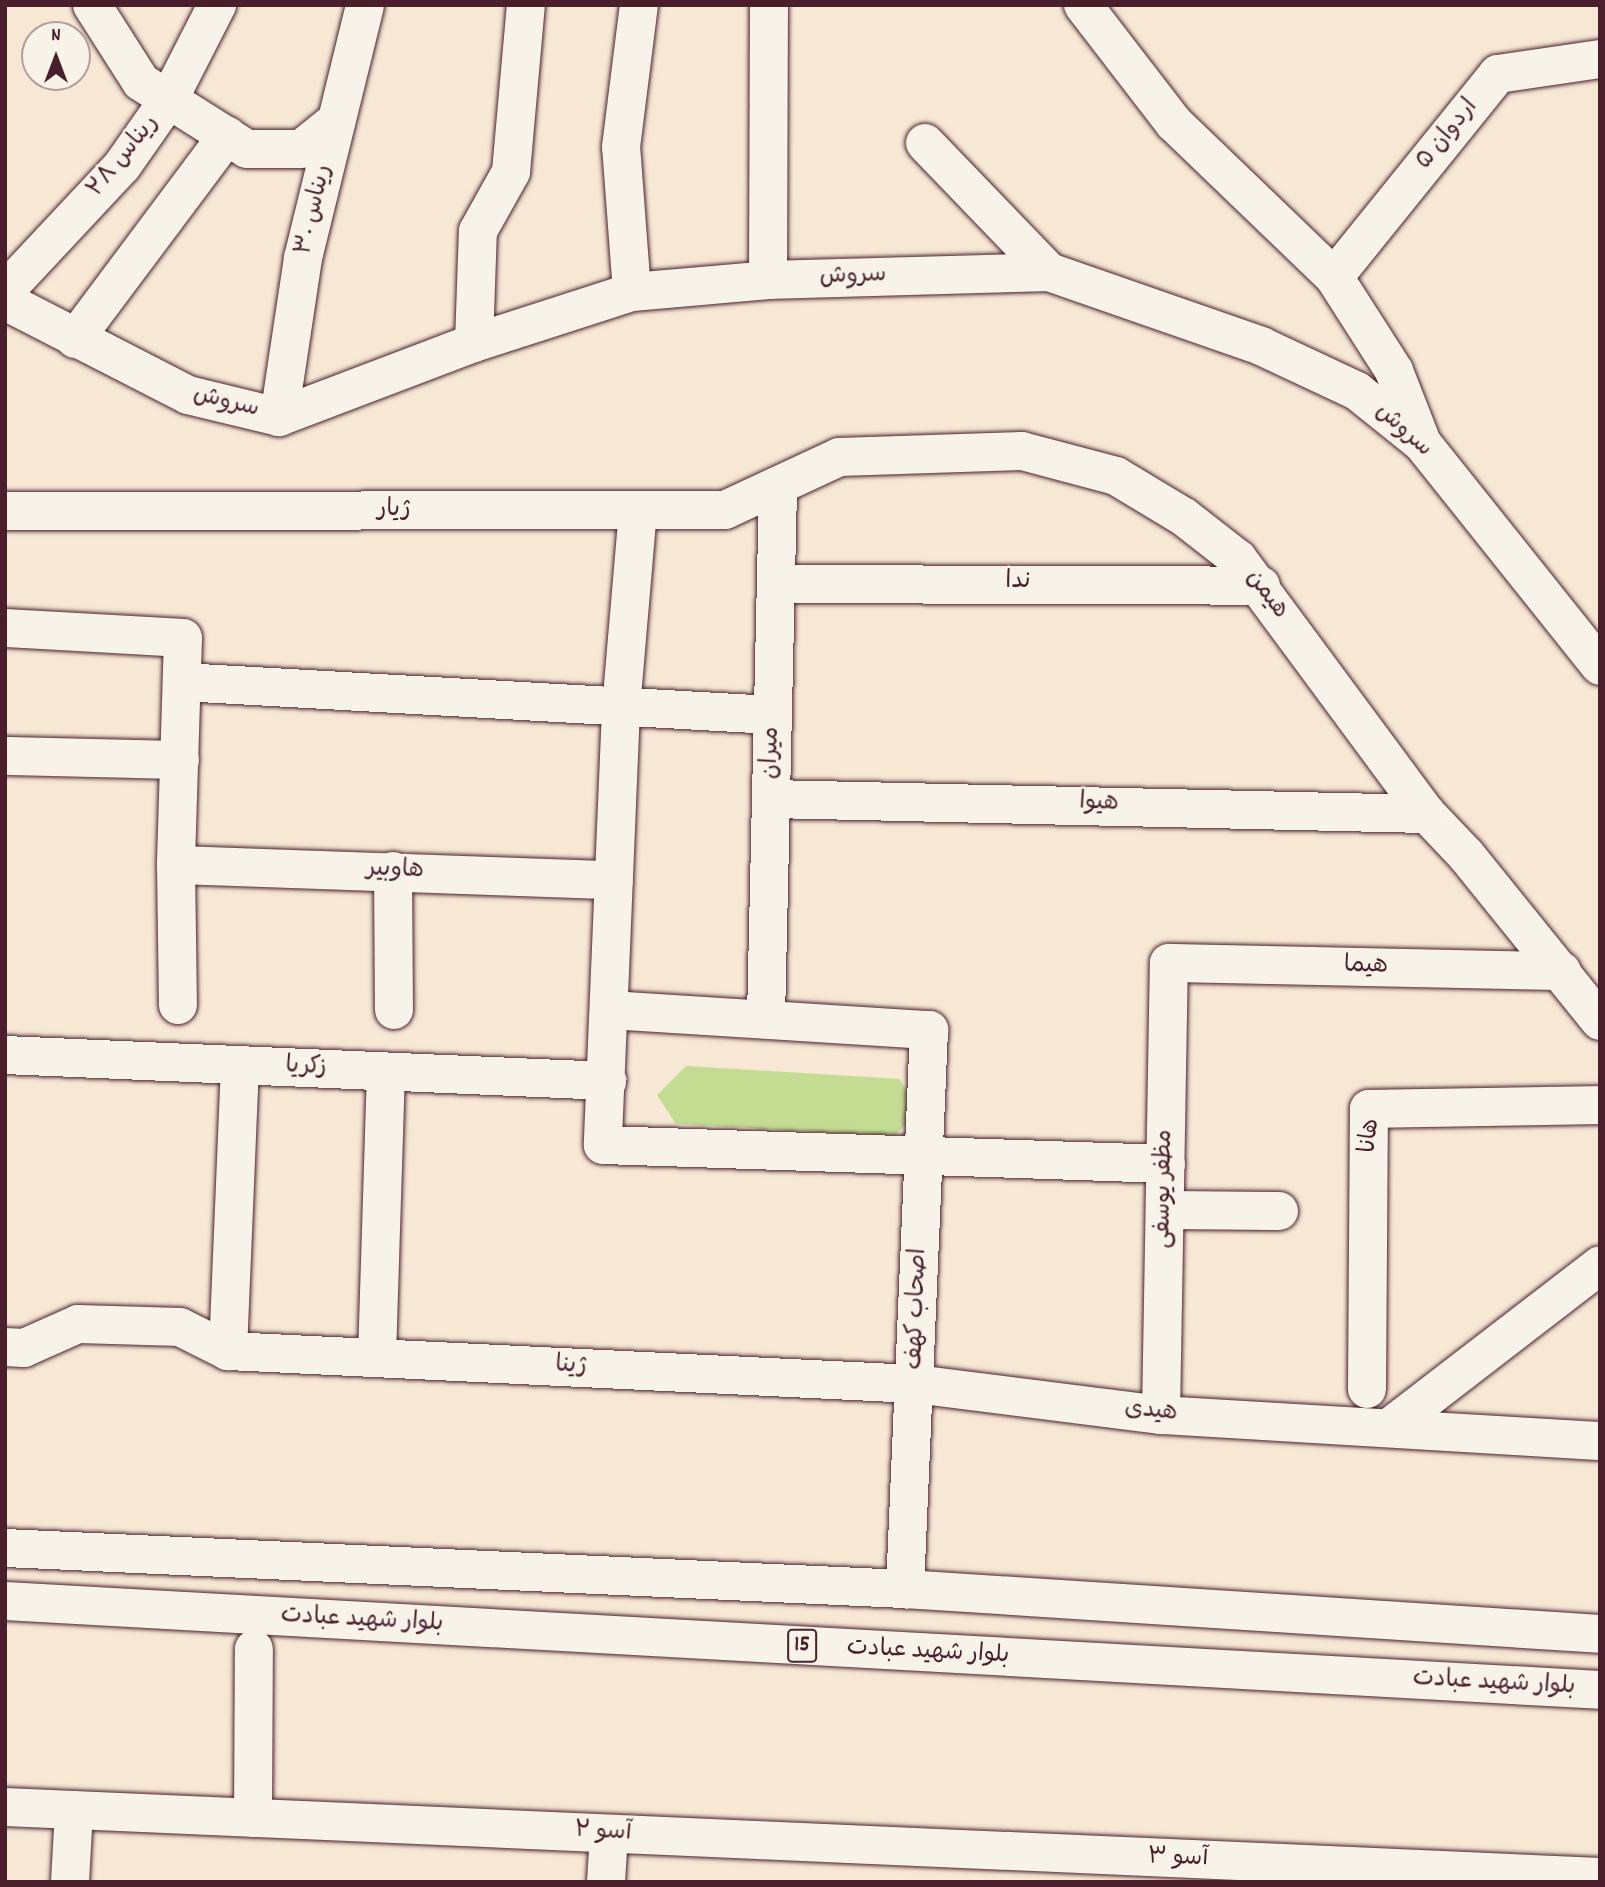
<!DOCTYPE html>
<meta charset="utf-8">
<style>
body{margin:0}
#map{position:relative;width:1605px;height:1887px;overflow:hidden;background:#f6e8d4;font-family:Dekko,"Playpen Sans Arabic",sans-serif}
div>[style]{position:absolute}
.green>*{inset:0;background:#c4dc92}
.roads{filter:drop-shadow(0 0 2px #4a1f2b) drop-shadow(0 0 2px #4a1f2b)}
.minor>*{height:38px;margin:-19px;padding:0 19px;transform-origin:19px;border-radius:19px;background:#f7f3e8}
.major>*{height:38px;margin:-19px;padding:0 19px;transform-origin:19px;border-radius:19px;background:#f7f3e8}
span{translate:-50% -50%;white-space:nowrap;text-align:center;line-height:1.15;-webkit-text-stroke:5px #f7f3e8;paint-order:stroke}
.shield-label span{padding:2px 5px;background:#f7f3e8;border:2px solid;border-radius:5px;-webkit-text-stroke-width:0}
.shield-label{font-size:23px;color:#4a1f2b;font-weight:700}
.street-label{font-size:24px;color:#4a1f2b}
.frame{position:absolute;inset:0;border:7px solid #4a1f2b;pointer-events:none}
.north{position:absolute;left:21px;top:21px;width:70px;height:70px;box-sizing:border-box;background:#f7f3e8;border:2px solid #b29e9c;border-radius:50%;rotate:0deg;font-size:19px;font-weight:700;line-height:28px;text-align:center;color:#4a1f2b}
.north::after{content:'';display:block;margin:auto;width:24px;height:32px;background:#4a1f2b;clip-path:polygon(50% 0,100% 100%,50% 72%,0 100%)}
</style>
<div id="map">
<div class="green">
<i style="clip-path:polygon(686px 1066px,900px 1079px,917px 1112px,895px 1136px,676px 1124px,657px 1095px)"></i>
</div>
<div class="roads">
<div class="minor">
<i style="left:92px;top:5px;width:91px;rotate:57.5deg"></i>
<i style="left:141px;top:82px;width:125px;rotate:32.3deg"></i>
<i style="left:247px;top:149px;width:54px"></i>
<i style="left:301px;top:149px;width:45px;rotate:-38.7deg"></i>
<i style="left:1083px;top:5px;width:149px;rotate:52.4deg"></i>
<i style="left:1174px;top:123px;width:222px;rotate:43.9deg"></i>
<i style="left:1334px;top:277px;width:112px;rotate:57.4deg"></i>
<i style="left:1394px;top:371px;width:77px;rotate:68.7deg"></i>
<i style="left:925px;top:143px;width:179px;rotate:46.1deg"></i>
<i style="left:1334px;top:277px;width:261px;rotate:-51.1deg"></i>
<i style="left:1498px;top:74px;width:103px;rotate:-8.4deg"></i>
<i style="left:768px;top:280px;width:275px;rotate:-89.8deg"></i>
<i style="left:5px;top:291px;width:171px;rotate:-46.9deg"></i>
<i style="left:122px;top:166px;width:82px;rotate:-55deg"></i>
<i style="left:169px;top:99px;width:106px;rotate:-62.9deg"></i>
<i style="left:632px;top:292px;width:145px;rotate:-94.3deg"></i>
<i style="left:621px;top:147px;width:143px;rotate:-82.8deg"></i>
<i style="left:5px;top:301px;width:206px;rotate:27.2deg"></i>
<i style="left:188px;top:395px;width:94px;rotate:13.6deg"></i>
<i style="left:279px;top:417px;width:209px;rotate:-20.8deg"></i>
<i style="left:474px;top:343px;width:166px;rotate:-17.9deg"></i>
<i style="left:632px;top:292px;width:137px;rotate:-5deg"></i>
<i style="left:768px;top:280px;width:281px;rotate:-1.6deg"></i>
<i style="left:1049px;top:272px;width:225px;rotate:19.2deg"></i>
<i style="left:1261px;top:346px;width:106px;rotate:25.1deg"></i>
<i style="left:1357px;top:391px;width:83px;rotate:38.7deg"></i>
<i style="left:1422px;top:443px;width:285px;rotate:51.4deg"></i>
<i style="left:75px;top:339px;width:254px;rotate:-53.2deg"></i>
<i style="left:474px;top:343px;width:112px;rotate:-88deg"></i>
<i style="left:478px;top:231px;width:68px;rotate:-60.8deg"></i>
<i style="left:511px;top:172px;width:168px;rotate:-84.9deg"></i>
<i style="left:279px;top:417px;width:161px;rotate:-81.4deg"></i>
<i style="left:303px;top:258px;width:260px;rotate:-76.2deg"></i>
<i style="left:638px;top:510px;width:200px;rotate:94.9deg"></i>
<i style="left:621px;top:709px;width:436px;rotate:92.4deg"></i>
<i style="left:603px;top:1145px;width:563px;rotate:1.93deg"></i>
<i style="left:5px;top:511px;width:720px;rotate:-0.08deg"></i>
<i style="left:725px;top:510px;width:126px;rotate:-24.9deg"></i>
<i style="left:839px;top:457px;width:183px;rotate:-1.9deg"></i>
<i style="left:1022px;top:451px;width:97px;rotate:14.9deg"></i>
<i style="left:1116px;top:476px;width:79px;rotate:31.1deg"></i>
<i style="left:1184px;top:517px;width:68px;rotate:37.9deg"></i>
<i style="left:1238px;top:559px;width:317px;rotate:53.5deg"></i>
<i style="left:1427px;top:814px;width:57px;rotate:46.4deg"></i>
<i style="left:1466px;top:855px;width:213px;rotate:51.1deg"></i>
<i style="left:776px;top:584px;width:485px;rotate:0.2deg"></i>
<i style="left:5px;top:628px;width:178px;rotate:3.2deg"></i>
<i style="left:183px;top:638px;width:227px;rotate:91.8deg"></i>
<i style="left:176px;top:865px;width:140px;rotate:89.2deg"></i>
<i style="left:182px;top:682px;width:592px;rotate:3.2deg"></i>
<i style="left:5px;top:756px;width:175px;rotate:1.3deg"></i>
<i style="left:771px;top:799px;width:656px;rotate:1.31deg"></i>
<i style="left:176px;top:865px;width:438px;rotate:2deg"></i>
<i style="left:393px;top:871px;width:139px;rotate:89.6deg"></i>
<i style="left:609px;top:1010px;width:321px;rotate:3.6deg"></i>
<i style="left:929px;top:1030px;width:560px;rotate:92.46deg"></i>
<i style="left:766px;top:1018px;width:530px;rotate:-88.7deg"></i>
<i style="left:5px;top:1055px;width:603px;rotate:2.47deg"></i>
<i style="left:1165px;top:1210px;width:114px;rotate:0.5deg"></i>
<i style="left:5px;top:1347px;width:19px;rotate:3deg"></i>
<i style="left:24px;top:1348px;width:59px;rotate:-24deg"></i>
<i style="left:78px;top:1324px;width:102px;rotate:1.7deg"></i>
<i style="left:180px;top:1327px;width:54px;rotate:26.6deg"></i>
<i style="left:228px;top:1351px;width:688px;rotate:2.75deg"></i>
<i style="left:915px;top:1384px;width:248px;rotate:7.2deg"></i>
<i style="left:1161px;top:1415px;width:440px;rotate:3.4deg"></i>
<i style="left:228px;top:1351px;width:286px;rotate:-87.6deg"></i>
<i style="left:377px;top:1357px;width:285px;rotate:-88.2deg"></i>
<i style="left:1367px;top:1389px;width:280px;rotate:-89.6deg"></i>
<i style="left:1369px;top:1109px;width:231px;rotate:-1deg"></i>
<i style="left:1161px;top:1415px;width:452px;rotate:-89deg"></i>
<i style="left:1169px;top:963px;width:393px;rotate:1.2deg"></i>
<i style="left:1390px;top:1427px;width:265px;rotate:-37.6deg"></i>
<i style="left:5px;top:1807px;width:1597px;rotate:2.51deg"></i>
<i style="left:253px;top:1818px;width:169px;rotate:-89.7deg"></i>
<i style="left:70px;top:1882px;width:72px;rotate:-86.8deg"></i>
<i style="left:606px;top:1882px;width:48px;rotate:-86.4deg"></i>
</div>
<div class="major">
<i style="left:5px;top:1548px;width:901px;rotate:2.61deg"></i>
<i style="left:905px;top:1589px;width:696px;rotate:3.7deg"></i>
<i style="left:5px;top:1601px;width:1597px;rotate:3.19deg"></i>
</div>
</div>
<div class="shield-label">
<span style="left:802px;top:1646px">15</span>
</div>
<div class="street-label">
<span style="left:1448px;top:135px;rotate:-51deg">اردوان ۵</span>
<span style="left:124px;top:157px;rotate:-51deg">ریناس ۲۸</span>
<span style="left:315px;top:210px;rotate:-77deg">ریناس ۳۰</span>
<span style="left:853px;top:277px;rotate:-2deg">سروش</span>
<span style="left:226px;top:403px;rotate:14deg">سروش</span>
<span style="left:1403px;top:431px;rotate:42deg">سروش</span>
<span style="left:394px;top:511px">ژیار</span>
<span style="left:1018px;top:583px">ندا</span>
<span style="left:1266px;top:595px;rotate:53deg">هیمن</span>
<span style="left:772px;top:753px;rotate:-88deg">میران</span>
<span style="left:1099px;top:804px;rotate:2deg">هیوا</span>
<span style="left:395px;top:871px;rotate:2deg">هاوبیر</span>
<span style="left:1366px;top:967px;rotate:1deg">هیما</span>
<span style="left:306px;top:1068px;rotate:3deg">زکریا</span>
<span style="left:1371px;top:1136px;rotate:-84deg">هانا</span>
<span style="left:1165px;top:1189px;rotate:-89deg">مظفر یوسفی</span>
<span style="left:918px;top:1309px;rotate:-88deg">اصحاب کهف</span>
<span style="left:571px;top:1367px;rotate:3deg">ژینا</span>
<span style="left:1151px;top:1412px;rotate:6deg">هیدی</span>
<span style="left:362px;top:1621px;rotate:3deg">بلوار شهید عبادت</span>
<span style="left:928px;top:1653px;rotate:3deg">بلوار شهید عبادت</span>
<span style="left:1494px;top:1684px;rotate:3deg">بلوار شهید عبادت</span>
<span style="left:603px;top:1833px;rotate:3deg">آسو ۲</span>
<span style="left:1178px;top:1859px;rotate:2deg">آسو ۳</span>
</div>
<div class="frame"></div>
<div class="north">N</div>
</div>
